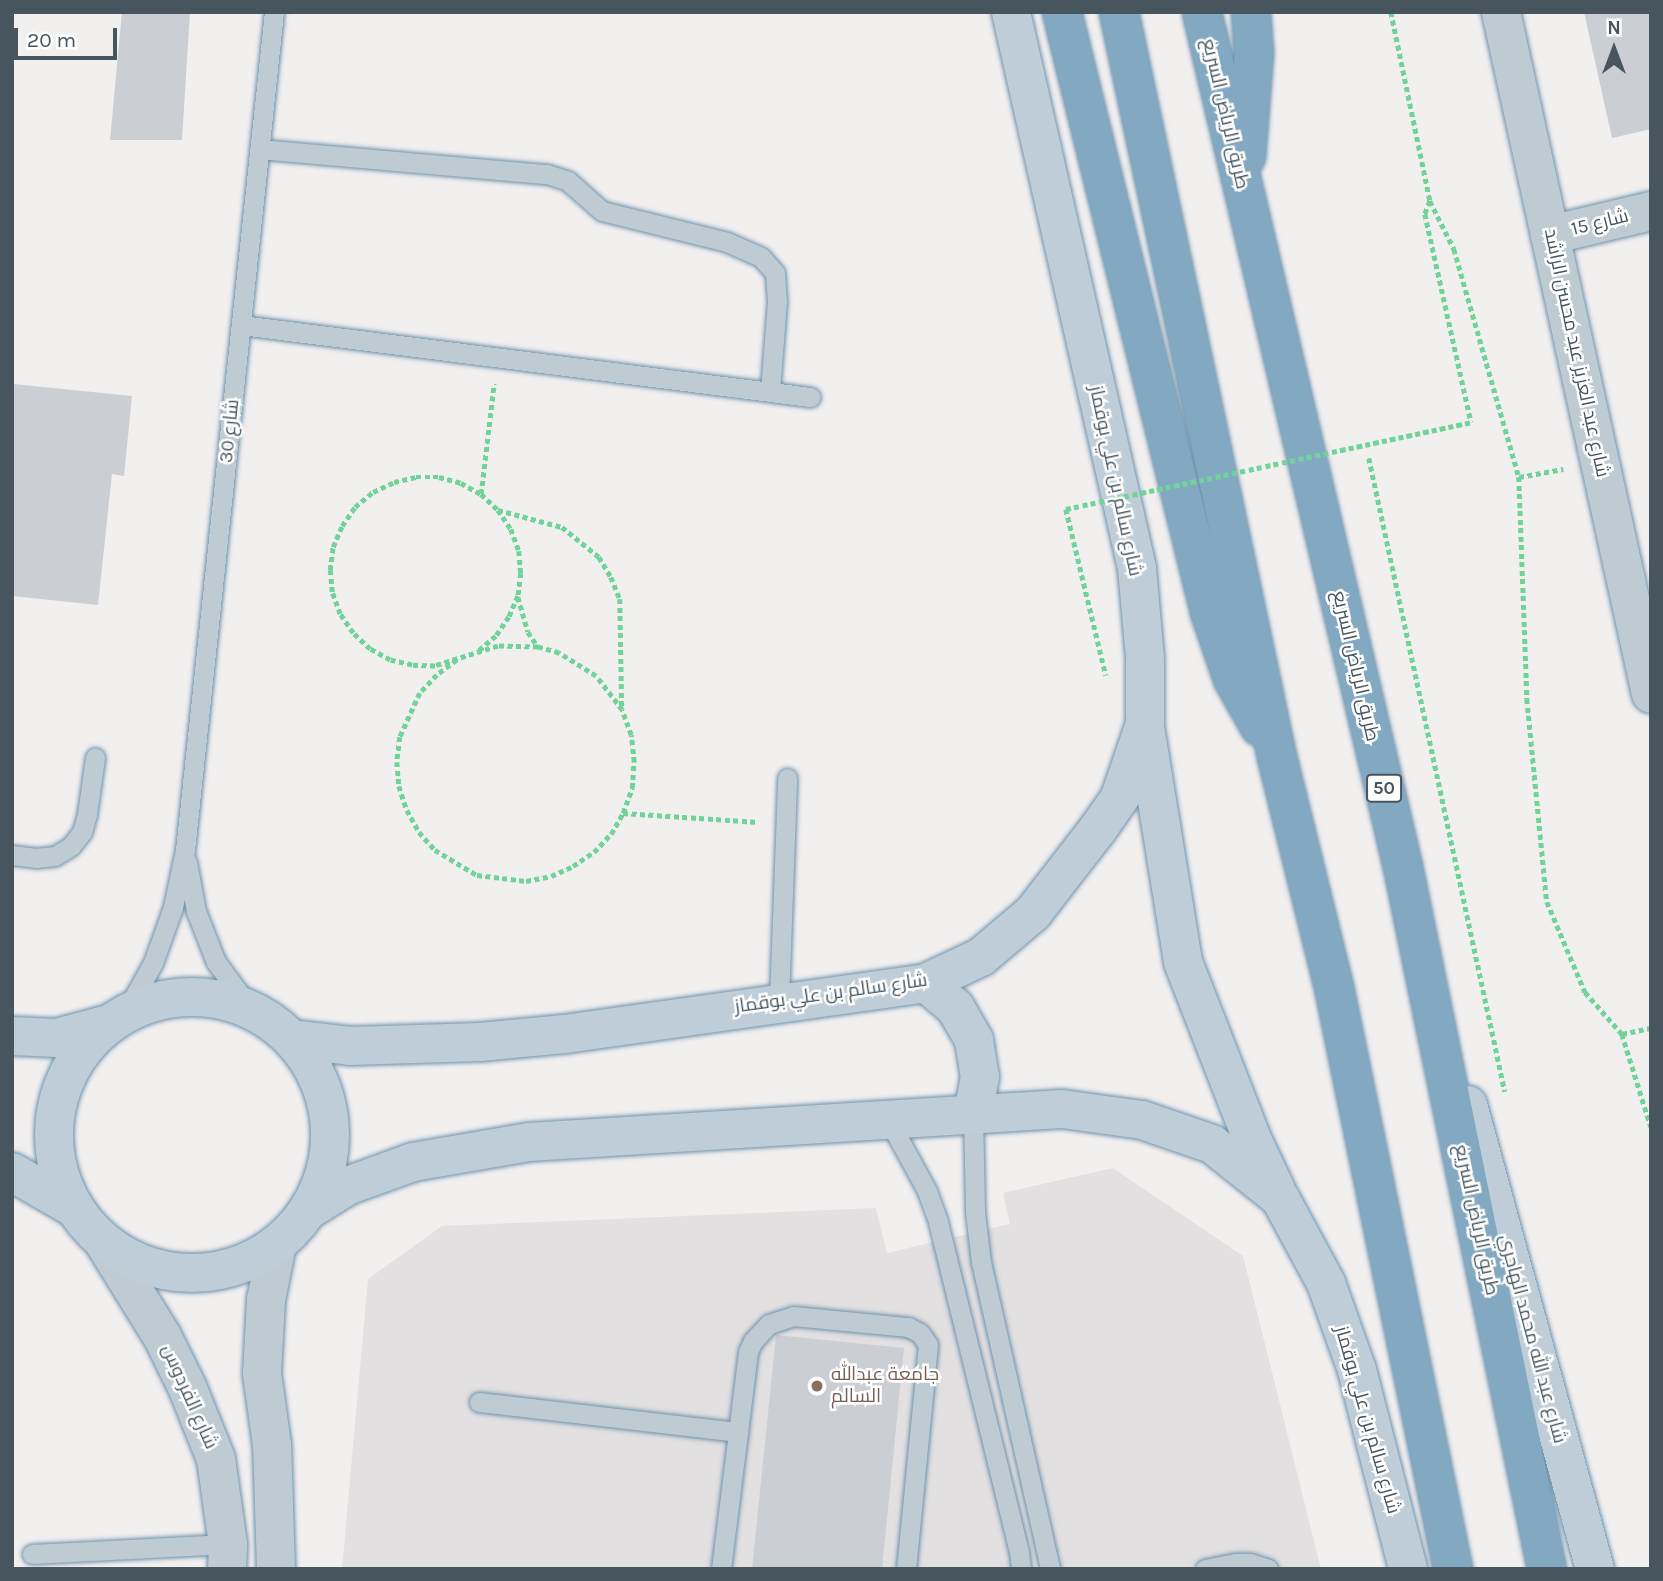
<!DOCTYPE html>
<meta charset="utf-8">
<style>
body{margin:0}
#map{position:relative;width:1663px;height:1581px;overflow:hidden;background:#f2efef;font-family:Karla,Cairo,sans-serif}
div>[style]{position:absolute}
.education>*{inset:0;background:#e3e0e1}
.building>*{inset:0;background:#cbcfd4}
.path>*{height:4.5px;margin-top:-2.25px;transform-origin:0;background:repeating-linear-gradient(90deg,#70d397 0 5px,transparent 0 8.5px)}
.roads{filter:drop-shadow(0 0 2px #6e93ad) drop-shadow(0 0 2px #6e93ad)}
.service>*{height:19px;margin:-9.5px;padding:0 9.5px;transform-origin:9.5px;border-radius:9.5px;background:#becbd2}
.minor>*{height:38px;margin:-19px;padding:0 19px;transform-origin:19px;border-radius:19px;background:#becbd2}
.tertiary>*{height:38px;margin:-19px;padding:0 19px;transform-origin:19px;border-radius:19px;background:#becbd2}
.secondary>*{height:38px;margin:-19px;padding:0 19px;transform-origin:19px;border-radius:19px;background:#becdd7}
.secondary>.ring{margin:-19px;padding:0;box-sizing:content-box;background:none;border:38px solid #becdd7;border-radius:50%}
.motorway>*{height:38px;margin:-19px;padding:0 19px;transform-origin:19px;border-radius:19px;background:#83a8c1}
.path-bridge>*{height:4.5px;margin-top:-2.25px;transform-origin:0;background:repeating-linear-gradient(90deg,#70d397 0 5px,transparent 0 8.5px)}
.dots>*{width:19px;height:19px;translate:-50% -50%;box-sizing:border-box;border:4px solid #fff;border-radius:50%}
span{translate:-50% -50%;white-space:nowrap;text-align:center;line-height:1.15;-webkit-text-stroke:5px #fff;paint-order:stroke}
.shield-label span{padding:2px 5px;background:#fff;border:2px solid;border-radius:5px;-webkit-text-stroke-width:0}
.shield-label{font-size:18px;color:#46555e;font-weight:700}
.street-label{font-size:19px;color:#46555e}
.education-label{font-size:19px;color:#785e54}
.left{translate:0 -50%;text-align:left}
.frame{position:absolute;inset:0;border:14px solid #46555e;pointer-events:none}
.north{position:absolute;left:1579px;top:14px;width:70px;height:70px;-webkit-text-stroke:5px #fff;paint-order:stroke;rotate:0deg;font-size:19px;font-weight:700;line-height:28px;text-align:center;color:#46555e}
.north::after{content:'';display:block;margin:auto;width:24px;height:32px;background:#46555e;clip-path:polygon(50% 0,100% 100%,50% 72%,0 100%)}
.scale{position:absolute;left:14px;top:28px;width:103px;height:32px;box-sizing:border-box;border:4px solid #46555e;border-top:0;padding-left:9px;font-size:21px;line-height:24px;white-space:nowrap;color:#46555e;-webkit-text-stroke:5px #fff;paint-order:stroke}
</style>
<div id="map">
<div class="education">
<i style="clip-path:polygon(1113px 1168px,1243px 1256px,1321px 1569px,342px 1569px,368px 1279px,442px 1226px,876px 1208px,887px 1253px,1010px 1224px,1003px 1193px)"></i>
</div>
<div class="building">
<i style="clip-path:polygon(122px 12px,190px 12px,182px 140px,110px 140px)"></i>
<i style="clip-path:polygon(1584px 12px,1651px 12px,1651px 129px,1612px 138px)"></i>
<i style="clip-path:polygon(14px 384px,132px 396px,124px 476px,112px 474px,98px 605px,12px 596px)"></i>
<i style="clip-path:polygon(776px 1335px,904px 1348px,882px 1569px,752px 1569px)"></i>
</div>
<div class="path">
<i style="left:1391px;top:12px;width:193px;rotate:78.3deg"></i>
<i style="left:1430px;top:201px;width:54px;rotate:63.4deg"></i>
<i style="left:1454px;top:249px;width:237px;rotate:74.1deg"></i>
<i style="left:1519px;top:477px;width:222px;rotate:87.9deg"></i>
<i style="left:1527px;top:699px;width:204px;rotate:84.4deg"></i>
<i style="left:1547px;top:902px;width:98px;rotate:67.1deg"></i>
<i style="left:1585px;top:992px;width:56px;rotate:48.6deg"></i>
<i style="left:1622px;top:1034px;width:97px;rotate:72.7deg"></i>
<i style="left:1430px;top:201px;width:14px;rotate:111deg"></i>
<i style="left:1425px;top:214px;width:213px;rotate:77.5deg"></i>
<i style="left:1369px;top:458px;width:648px;rotate:77.89deg"></i>
<i style="left:1519px;top:477px;width:45px;rotate:-10.3deg"></i>
<i style="left:481px;top:494px;width:111px;rotate:-83.3deg"></i>
<i style="left:1066px;top:509px;width:171px;rotate:76.5deg"></i>
<i style="left:498px;top:510px;width:66px;rotate:14.9deg"></i>
<i style="left:562px;top:527px;width:48px;rotate:39deg"></i>
<i style="left:599px;top:557px;width:23px;rotate:59deg"></i>
<i style="left:611px;top:577px;width:24px;rotate:68deg"></i>
<i style="left:620px;top:599px;width:110px;rotate:89deg"></i>
<i style="left:518px;top:597px;width:36px;rotate:74deg"></i>
<i style="left:528px;top:632px;width:18px;rotate:56deg"></i>
<i style="left:457px;top:660px;width:25px;rotate:143deg"></i>
<i style="left:437px;top:675px;width:25px;rotate:133deg"></i>
<i style="left:420px;top:693px;width:48px;rotate:114.4deg"></i>
<i style="left:400px;top:737px;width:25px;rotate:97deg"></i>
<i style="left:397px;top:762px;width:24px;rotate:85deg"></i>
<i style="left:399px;top:786px;width:25px;rotate:72deg"></i>
<i style="left:407px;top:810px;width:25px;rotate:61deg"></i>
<i style="left:419px;top:832px;width:24px;rotate:48deg"></i>
<i style="left:435px;top:850px;width:49px;rotate:30.8deg"></i>
<i style="left:477px;top:875px;width:49px;rotate:7deg"></i>
<i style="left:526px;top:881px;width:25px;rotate:-11deg"></i>
<i style="left:551px;top:876px;width:24px;rotate:-24deg"></i>
<i style="left:573px;top:866px;width:25px;rotate:-34deg"></i>
<i style="left:594px;top:852px;width:25px;rotate:-47deg"></i>
<i style="left:611px;top:834px;width:24px;rotate:-60deg"></i>
<i style="left:623px;top:813px;width:27px;rotate:-70deg"></i>
<i style="left:632px;top:788px;width:26px;rotate:-86deg"></i>
<i style="left:634px;top:762px;width:27px;rotate:-96deg"></i>
<i style="left:631px;top:735px;width:27px;rotate:-110deg"></i>
<i style="left:622px;top:710px;width:43px;rotate:-127.4deg"></i>
<i style="left:596px;top:676px;width:44px;rotate:-148.1deg"></i>
<i style="left:559px;top:653px;width:22px;rotate:-164deg"></i>
<i style="left:538px;top:647px;width:40px;rotate:-178.6deg"></i>
<i style="left:498px;top:646px;width:66px;rotate:162.4deg"></i>
<i style="left:435px;top:666px;width:23px;rotate:-178deg"></i>
<i style="left:412px;top:665px;width:23px;rotate:-167deg"></i>
<i style="left:390px;top:660px;width:23px;rotate:-151deg"></i>
<i style="left:370px;top:649px;width:23px;rotate:-137deg"></i>
<i style="left:353px;top:633px;width:23px;rotate:-124deg"></i>
<i style="left:340px;top:614px;width:23px;rotate:-110deg"></i>
<i style="left:332px;top:592px;width:22px;rotate:-95deg"></i>
<i style="left:330px;top:570px;width:23px;rotate:-83deg"></i>
<i style="left:333px;top:547px;width:23px;rotate:-67deg"></i>
<i style="left:342px;top:526px;width:23px;rotate:-56deg"></i>
<i style="left:355px;top:507px;width:23px;rotate:-40deg"></i>
<i style="left:373px;top:492px;width:23px;rotate:-25deg"></i>
<i style="left:394px;top:482px;width:23px;rotate:-13deg"></i>
<i style="left:416px;top:477px;width:23px"></i>
<i style="left:439px;top:477px;width:23px;rotate:15deg"></i>
<i style="left:461px;top:483px;width:23px;rotate:29deg"></i>
<i style="left:481px;top:494px;width:23px;rotate:43deg"></i>
<i style="left:498px;top:510px;width:23px;rotate:56deg"></i>
<i style="left:511px;top:529px;width:23px;rotate:70deg"></i>
<i style="left:519px;top:551px;width:22px;rotate:85deg"></i>
<i style="left:521px;top:573px;width:23px;rotate:97deg"></i>
<i style="left:518px;top:596px;width:23px;rotate:113deg"></i>
<i style="left:509px;top:617px;width:23px;rotate:124deg"></i>
<i style="left:496px;top:636px;width:23px;rotate:139deg"></i>
<i style="left:623px;top:813px;width:136px;rotate:3.8deg"></i>
<i style="left:1622px;top:1034px;width:30px;rotate:-12deg"></i>
</div>
<div class="roads">
<div class="service">
<i style="left:259px;top:149px;width:289px;rotate:5deg"></i>
<i style="left:547px;top:174px;width:22px;rotate:18deg"></i>
<i style="left:568px;top:181px;width:45px;rotate:41.4deg"></i>
<i style="left:602px;top:211px;width:129px;rotate:13.9deg"></i>
<i style="left:727px;top:242px;width:37px;rotate:24deg"></i>
<i style="left:761px;top:257px;width:21px;rotate:49deg"></i>
<i style="left:775px;top:273px;width:29px;rotate:86deg"></i>
<i style="left:777px;top:302px;width:89px;rotate:94.5deg"></i>
<i style="left:241px;top:325px;width:574px;rotate:7.21deg"></i>
<i style="left:12px;top:855px;width:24px;rotate:7deg"></i>
<i style="left:36px;top:858px;width:19px;rotate:-6deg"></i>
<i style="left:55px;top:856px;width:19px;rotate:-32deg"></i>
<i style="left:71px;top:846px;width:18px;rotate:-52deg"></i>
<i style="left:82px;top:832px;width:19px;rotate:-74deg"></i>
<i style="left:87px;top:814px;width:57px;rotate:-81.9deg"></i>
<i style="left:187px;top:862px;width:50px;rotate:79.6deg"></i>
<i style="left:196px;top:911px;width:55px;rotate:68.6deg"></i>
<i style="left:216px;top:962px;width:59px;rotate:53.3deg"></i>
<i style="left:779px;top:1001px;width:223px;rotate:-87.9deg"></i>
<i style="left:125px;top:1013px;width:57px;rotate:-60.8deg"></i>
<i style="left:153px;top:963px;width:59px;rotate:-70.3deg"></i>
<i style="left:173px;top:907px;width:58px;rotate:-78.1deg"></i>
<i style="left:185px;top:850px;width:843px;rotate:-83.94deg"></i>
<i style="left:973px;top:1114px;width:98px;rotate:88.8deg"></i>
<i style="left:975px;top:1212px;width:50px;rotate:83.2deg"></i>
<i style="left:981px;top:1262px;width:315px;rotate:77.3deg"></i>
<i style="left:889px;top:1121px;width:80px;rotate:61.5deg"></i>
<i style="left:927px;top:1191px;width:33px;rotate:70deg"></i>
<i style="left:938px;top:1222px;width:340px;rotate:76.2deg"></i>
<i style="left:1019px;top:1552px;width:17px;rotate:83deg"></i>
<i style="left:479px;top:1402px;width:261px;rotate:6.6deg"></i>
<i style="left:32px;top:1554px;width:196px;rotate:-2.9deg"></i>
<i style="left:721px;top:1569px;width:219px;rotate:-82.9deg"></i>
<i style="left:748px;top:1352px;width:12px;rotate:-66deg"></i>
<i style="left:753px;top:1341px;width:23px;rotate:-47deg"></i>
<i style="left:769px;top:1324px;width:25px;rotate:-18deg"></i>
<i style="left:793px;top:1316px;width:116px;rotate:5.5deg"></i>
<i style="left:908px;top:1327px;width:13px;rotate:27deg"></i>
<i style="left:920px;top:1333px;width:14px;rotate:56deg"></i>
<i style="left:928px;top:1345px;width:225px;rotate:95.6deg"></i>
<i style="left:1205px;top:1569px;width:31px;rotate:-11deg"></i>
<i style="left:1235px;top:1563px;width:15px"></i>
<i style="left:1250px;top:1563px;width:19px;rotate:18deg"></i>
</div>
<div class="minor">
<i style="left:1501px;top:12px;width:698px;rotate:77.6deg"></i>
<i style="left:1550px;top:235px;width:104px;rotate:-13.4deg"></i>
</div>
<div class="tertiary">
<i style="left:103px;top:1241px;width:112px;rotate:58.2deg"></i>
<i style="left:162px;top:1336px;width:59px;rotate:63.9deg"></i>
<i style="left:188px;top:1389px;width:75px;rotate:68.2deg"></i>
<i style="left:216px;top:1459px;width:86px;rotate:82deg"></i>
<i style="left:228px;top:1544px;width:25px;rotate:92deg"></i>
<i style="left:276px;top:1569px;width:124px;rotate:-91.8deg"></i>
<i style="left:272px;top:1445px;width:72px;rotate:-98deg"></i>
<i style="left:262px;top:1374px;width:74px;rotate:-86.9deg"></i>
<i style="left:266px;top:1300px;width:56px;rotate:-78.7deg"></i>
</div>
<div class="secondary">
<i style="left:1146px;top:733px;width:232px;rotate:80.8deg"></i>
<i style="left:1183px;top:962px;width:190px;rotate:68.7deg"></i>
<i style="left:1252px;top:1139px;width:56px;rotate:64.8deg"></i>
<i style="left:926px;top:983px;width:38px;rotate:40deg"></i>
<i style="left:955px;top:1007px;width:38px;rotate:60deg"></i>
<i style="left:974px;top:1040px;width:37px;rotate:81deg"></i>
<i style="left:980px;top:1077px;width:38px;rotate:101deg"></i>
<i class="ring" style="left:54px;top:997px;width:238px;height:238px"></i>
<i style="left:12px;top:1036px;width:44px;rotate:2.6deg"></i>
<i style="left:56px;top:1038px;width:55px;rotate:-14.8deg"></i>
<i style="left:292px;top:1039px;width:58px;rotate:6.9deg"></i>
<i style="left:350px;top:1046px;width:130px;rotate:-1.8deg"></i>
<i style="left:480px;top:1042px;width:85px;rotate:-5.4deg"></i>
<i style="left:565px;top:1034px;width:365px;rotate:-8deg"></i>
<i style="left:926px;top:983px;width:61px;rotate:-25.3deg"></i>
<i style="left:981px;top:957px;width:68px;rotate:-40.2deg"></i>
<i style="left:1033px;top:913px;width:106px;rotate:-52.3deg"></i>
<i style="left:1098px;top:829px;width:39px;rotate:-55deg"></i>
<i style="left:1120px;top:797px;width:77px;rotate:-71.1deg"></i>
<i style="left:1145px;top:724px;width:66px;rotate:-90deg"></i>
<i style="left:1145px;top:658px;width:90px;rotate:-95.1deg"></i>
<i style="left:1137px;top:568px;width:570px;rotate:-102.77deg"></i>
<i style="left:1468px;top:1105px;width:481px;rotate:74.7deg"></i>
<i style="left:12px;top:1172px;width:72px;rotate:30.1deg"></i>
<i style="left:310px;top:1209px;width:44px;rotate:-31.9deg"></i>
<i style="left:347px;top:1186px;width:70px;rotate:-20deg"></i>
<i style="left:413px;top:1162px;width:118px;rotate:-9.8deg"></i>
<i style="left:529px;top:1142px;width:534px;rotate:-3.54deg"></i>
<i style="left:1062px;top:1109px;width:81px;rotate:7.8deg"></i>
<i style="left:1142px;top:1120px;width:74px;rotate:18.9deg"></i>
<i style="left:1212px;top:1144px;width:87px;rotate:38.5deg"></i>
<i style="left:1280px;top:1198px;width:97px;rotate:61.6deg"></i>
<i style="left:1326px;top:1283px;width:92px;rotate:70.4deg"></i>
<i style="left:1357px;top:1370px;width:205px;rotate:75.6deg"></i>
</div>
<div class="motorway">
<i style="left:1062px;top:12px;width:618px;rotate:76.14deg"></i>
<i style="left:1210px;top:612px;width:71px;rotate:71.1deg"></i>
<i style="left:1233px;top:679px;width:55px;rotate:60.6deg"></i>
<i style="left:1119px;top:12px;width:762px;rotate:78.03deg"></i>
<i style="left:1277px;top:757px;width:237px;rotate:76.1deg"></i>
<i style="left:1334px;top:987px;width:594px;rotate:78.44deg"></i>
<i style="left:1202px;top:12px;width:878px;rotate:76.77deg"></i>
<i style="left:1403px;top:867px;width:717px;rotate:78.41deg"></i>
<i style="left:1246px;top:157px;width:104px;rotate:-85.6deg"></i>
<i style="left:1254px;top:53px;width:41px;rotate:-94.2deg"></i>
</div>
</div>
<div class="path-bridge">
<i style="left:1066px;top:509px;width:414px;rotate:-12.1deg"></i>
</div>
<div class="dots">
<i style="left:817px;top:1386px;background:#8d6e63"></i>
</div>
<div class="shield-label">
<span style="left:1384px;top:788px">50</span>
</div>
<div class="street-label">
<span style="left:1225px;top:114px;rotate:77deg">طريق الرياض السريع</span>
<span style="left:1600px;top:223px;rotate:-14deg">شارع 15</span>
<span style="left:1576px;top:353px;rotate:78deg">شارع عبد العزيز عبد محسن الراشد</span>
<span style="left:230px;top:431px;rotate:-84deg">شارع 30</span>
<span style="left:1115px;top:481px;rotate:78deg">شارع سالم بن علي بوقماز</span>
<span style="left:1355px;top:666px;rotate:77deg">طريق الرياض السريع</span>
<span style="left:831px;top:994px;rotate:-8deg">شارع سالم بن علي بوقماز</span>
<span style="left:1476px;top:1220px;rotate:78deg">طريق الرياض السريع</span>
<span style="left:1532px;top:1339px;rotate:75deg">شارع عبد الله محمد الهاجري</span>
<span style="left:189px;top:1397px;rotate:66deg">شارع الفردوس</span>
<span style="left:1367px;top:1420px;rotate:74deg">شارع سالم بن علي بوقماز</span>
</div>
<div class="education-label">
<span class="left" style="left:831px;top:1386px">جامعة عبدالله<br>السالم</span>
</div>
<div class="frame"></div>
<div class="north">N</div>
<div class="scale">20 m</div>
</div>
